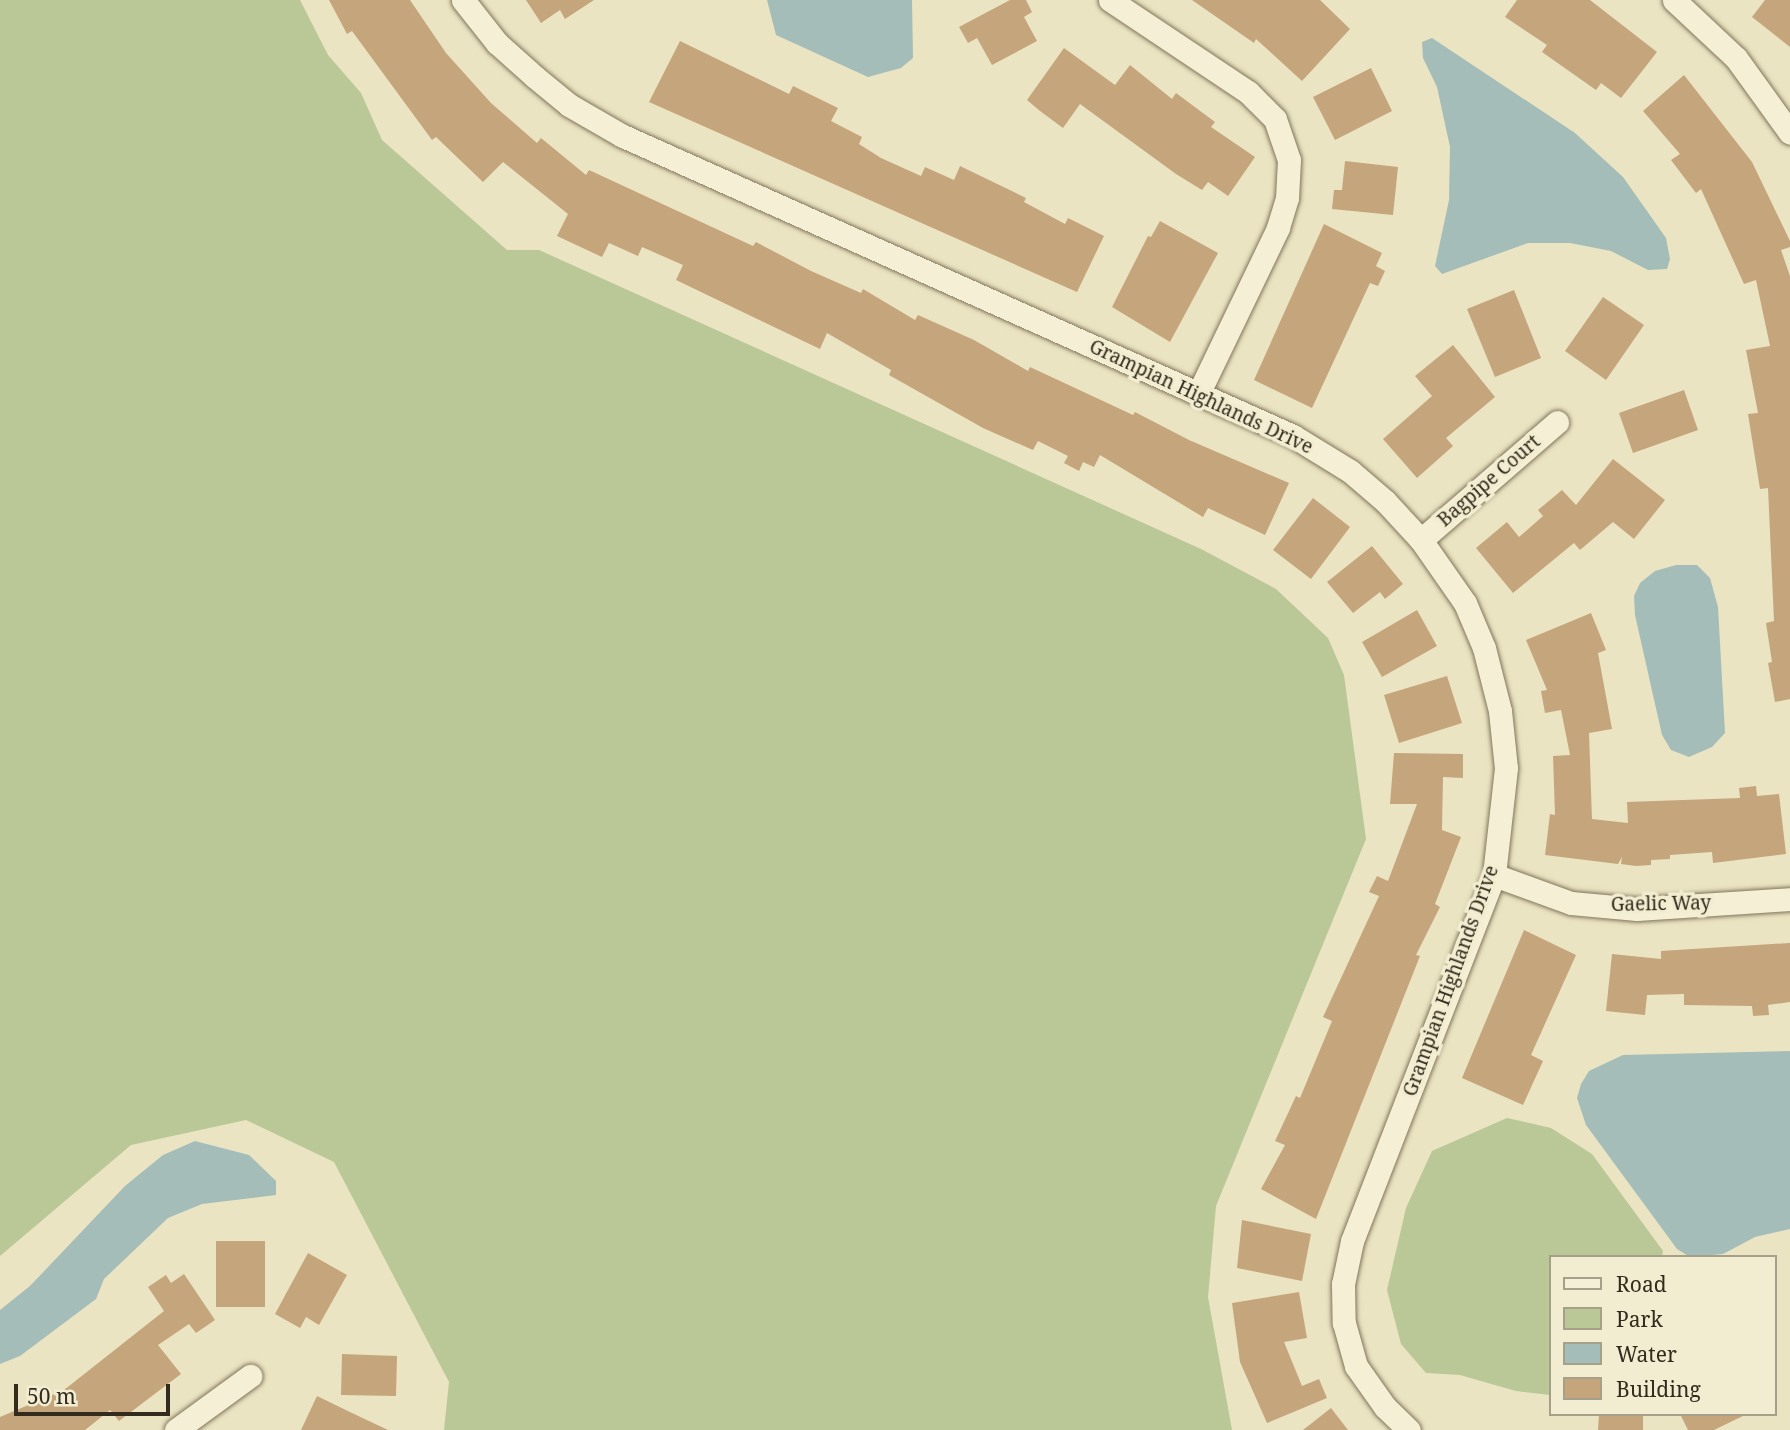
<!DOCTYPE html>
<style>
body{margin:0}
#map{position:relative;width:1790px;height:1430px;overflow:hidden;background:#eae4c2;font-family:"Noto Serif",serif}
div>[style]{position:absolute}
.green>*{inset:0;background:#bac797}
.water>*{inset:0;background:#a4bdb9}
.building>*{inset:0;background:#c5a57b}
.roads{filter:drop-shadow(0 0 2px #82755b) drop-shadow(0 0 2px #82755b)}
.street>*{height:23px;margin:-11.5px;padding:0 11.5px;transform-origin:11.5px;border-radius:11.5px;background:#f5f0d5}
span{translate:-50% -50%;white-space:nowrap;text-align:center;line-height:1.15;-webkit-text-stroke:7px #f2edd1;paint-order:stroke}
.street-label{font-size:19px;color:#332b1e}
.legend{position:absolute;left:1549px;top:1255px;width:228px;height:161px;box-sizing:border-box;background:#f2edd1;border:2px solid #a69f89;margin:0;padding:9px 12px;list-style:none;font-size:21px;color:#332b1e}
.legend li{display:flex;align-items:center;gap:14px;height:35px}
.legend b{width:35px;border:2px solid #a69f89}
.scale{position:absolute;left:14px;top:1384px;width:156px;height:32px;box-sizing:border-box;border:4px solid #332b1e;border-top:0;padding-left:9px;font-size:21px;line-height:24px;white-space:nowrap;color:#332b1e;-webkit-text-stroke:5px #f2edd1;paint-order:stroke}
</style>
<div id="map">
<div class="green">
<i style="clip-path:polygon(0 0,300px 0,328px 55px,361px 93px,382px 140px,507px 250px,539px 250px,1201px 549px,1276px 589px,1328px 638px,1344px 675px,1366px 839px,1216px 1206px,1208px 1297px,1232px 1430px,444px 1430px,449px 1382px,334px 1162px,246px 1120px,131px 1145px,0 1256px)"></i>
<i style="clip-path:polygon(1507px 1118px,1551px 1128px,1592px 1154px,1663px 1251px,1662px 1257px,1550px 1257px,1550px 1395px,1516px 1391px,1460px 1375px,1426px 1373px,1401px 1344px,1387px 1290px,1406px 1208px,1432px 1151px)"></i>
</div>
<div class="water">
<i style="clip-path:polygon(767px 0,912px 0,913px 58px,901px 68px,868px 77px,776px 35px)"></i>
<i style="clip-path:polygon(1432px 38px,1575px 133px,1623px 177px,1666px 238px,1670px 259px,1667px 269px,1648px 270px,1611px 251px,1570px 243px,1528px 243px,1442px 274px,1435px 266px,1449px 200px,1450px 147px,1437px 87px,1423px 58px,1422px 42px)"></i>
<i style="clip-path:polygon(1676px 565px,1697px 565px,1710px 578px,1718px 607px,1725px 733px,1712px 747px,1689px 757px,1671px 750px,1662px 735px,1635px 615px,1634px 596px,1640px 583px,1655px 571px)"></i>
<i style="clip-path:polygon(1790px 1051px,1790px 1229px,1755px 1237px,1723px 1254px,1690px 1257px,1677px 1249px,1586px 1125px,1577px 1098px,1581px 1084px,1589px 1071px,1623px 1055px)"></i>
<i style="clip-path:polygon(195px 1141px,249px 1155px,276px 1181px,276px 1195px,202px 1204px,168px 1218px,104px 1279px,96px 1299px,20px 1356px,0 1364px,0 1310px,30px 1286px,125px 1186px,163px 1155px)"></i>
</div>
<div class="building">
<i style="clip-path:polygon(329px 0,410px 0,446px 53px,491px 103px,537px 143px,541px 138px,586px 175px,589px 170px,753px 246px,756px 242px,811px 271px,861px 293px,863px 289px,915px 320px,918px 315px,974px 340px,1028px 371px,1030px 367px,1133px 415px,1135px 412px,1189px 440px,1289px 483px,1265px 535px,1208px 508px,1203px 517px,1100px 455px,1094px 467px,1083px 462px,1079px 471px,1064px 463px,1068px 456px,1038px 441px,1033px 450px,983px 428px,889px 375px,891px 370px,827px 333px,820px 349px,676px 280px,683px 265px,642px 247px,638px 256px,609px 243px,602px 257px,557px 236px,568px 214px,503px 162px,483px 182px,436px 137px,432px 140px,352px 31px,347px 34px)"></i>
<i style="clip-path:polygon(526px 0,594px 0,565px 19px,560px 10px,541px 23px)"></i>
<i style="clip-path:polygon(1010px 0,1026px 0,1032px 12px,1024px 17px,1037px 41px,992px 65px,977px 38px,968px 43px,959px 27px)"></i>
<i style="clip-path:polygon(1192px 0,1320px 0,1350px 29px,1302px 81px,1256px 39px,1254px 43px)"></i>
<i style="clip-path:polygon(1517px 0,1590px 0,1657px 52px,1621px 98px,1601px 83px,1596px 90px,1542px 52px,1547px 45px,1505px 17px)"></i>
<i style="clip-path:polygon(1765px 0,1790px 0,1790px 47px,1752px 17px)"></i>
<i style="clip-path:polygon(680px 41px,789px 94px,793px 86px,838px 108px,831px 121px,862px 137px,859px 144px,881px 158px,921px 176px,925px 167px,954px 180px,960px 166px,1026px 198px,1024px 202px,1065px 224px,1068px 218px,1104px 236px,1077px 292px,649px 102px)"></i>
<i style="clip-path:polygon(1064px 48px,1115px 85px,1130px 65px,1172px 99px,1176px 93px,1215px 122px,1211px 127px,1255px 157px,1228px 196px,1208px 182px,1202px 190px,1176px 174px,1080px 104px,1063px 128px,1040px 111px,1027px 100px)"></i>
<i style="clip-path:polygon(1371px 68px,1392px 111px,1335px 140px,1313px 97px)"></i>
<i style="clip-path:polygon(1684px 75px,1752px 162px,1790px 241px,1790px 247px,1781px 250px,1790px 276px,1790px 699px,1775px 702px,1768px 663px,1772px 662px,1766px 623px,1774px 621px,1768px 488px,1760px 489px,1748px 414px,1758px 413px,1746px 350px,1770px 346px,1756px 280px,1744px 284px,1701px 189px,1696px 193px,1671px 160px,1680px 154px,1643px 111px)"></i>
<i style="clip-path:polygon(1345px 161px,1398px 167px,1393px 215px,1332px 209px,1334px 190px,1342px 190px)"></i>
<i style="clip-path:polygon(1160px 221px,1218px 253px,1170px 342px,1112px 307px,1148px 236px,1151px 237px)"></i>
<i style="clip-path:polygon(1324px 224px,1382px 253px,1376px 266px,1385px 271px,1378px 286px,1370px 283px,1312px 408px,1254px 380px)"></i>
<i style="clip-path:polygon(1514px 290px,1541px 358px,1495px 377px,1467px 309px)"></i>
<i style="clip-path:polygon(1603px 297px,1644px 325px,1606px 380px,1565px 351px)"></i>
<i style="clip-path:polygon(1453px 345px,1495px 397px,1446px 438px,1453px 446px,1417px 478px,1383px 439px,1432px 396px,1415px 376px)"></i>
<i style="clip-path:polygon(1684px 390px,1698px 430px,1633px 453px,1619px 413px)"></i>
<i style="clip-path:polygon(1613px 459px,1665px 500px,1634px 539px,1613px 522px,1580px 550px,1574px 543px,1513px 593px,1476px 548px,1507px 522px,1519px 537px,1543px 516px,1538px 510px,1562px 490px,1576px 505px)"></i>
<i style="clip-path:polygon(1313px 498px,1350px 527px,1311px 579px,1273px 550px)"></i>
<i style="clip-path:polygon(1372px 546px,1403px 584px,1385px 599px,1380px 592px,1353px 613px,1327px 582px)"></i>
<i style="clip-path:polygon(1417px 610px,1437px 646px,1382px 677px,1362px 642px)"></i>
<i style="clip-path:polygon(1591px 613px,1606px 650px,1598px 653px,1612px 729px,1589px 733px,1592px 819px,1628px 823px,1627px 802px,1740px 798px,1739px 788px,1756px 786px,1757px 796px,1779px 794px,1786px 854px,1713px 863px,1712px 852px,1670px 855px,1670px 859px,1651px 860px,1651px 865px,1636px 866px,1621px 864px,1622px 857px,1618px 864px,1545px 855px,1550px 814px,1555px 815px,1553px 756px,1570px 755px,1561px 710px,1545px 713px,1541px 691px,1547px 690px,1526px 640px)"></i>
<i style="clip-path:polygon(1447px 676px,1462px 723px,1399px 743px,1384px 695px)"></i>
<i style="clip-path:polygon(1394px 753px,1463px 754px,1463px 778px,1443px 777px,1442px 830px,1461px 837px,1435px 904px,1440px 907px,1416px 955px,1420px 956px,1316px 1219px,1261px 1189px,1285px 1145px,1275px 1141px,1296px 1096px,1300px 1098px,1332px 1021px,1323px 1017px,1379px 896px,1369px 892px,1377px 876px,1388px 881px,1417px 804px,1390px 804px)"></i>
<i style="clip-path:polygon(1524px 930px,1576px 955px,1531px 1055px,1543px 1061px,1523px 1105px,1462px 1078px)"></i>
<i style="clip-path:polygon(1790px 943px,1790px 1002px,1768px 1005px,1769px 1015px,1753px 1016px,1752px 1006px,1684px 1005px,1684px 994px,1647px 995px,1645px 1015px,1606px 1011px,1612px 954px,1661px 959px,1661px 951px)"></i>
<i style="clip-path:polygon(1242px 1220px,1311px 1234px,1302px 1281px,1237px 1268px)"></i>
<i style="clip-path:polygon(216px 1241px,265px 1241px,265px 1307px,216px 1307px)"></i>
<i style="clip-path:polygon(308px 1253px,347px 1275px,319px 1325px,306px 1317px,300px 1328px,275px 1314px)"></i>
<i style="clip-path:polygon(184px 1274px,215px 1320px,196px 1333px,189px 1324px,158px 1345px,181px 1374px,119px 1421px,110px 1410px,85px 1430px,0 1430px,0 1417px,64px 1390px,164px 1311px,148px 1287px,166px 1275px,171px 1283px)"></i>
<i style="clip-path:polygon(1299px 1292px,1307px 1338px,1284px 1342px,1302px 1386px,1319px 1379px,1327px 1398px,1267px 1423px,1240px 1362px,1232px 1303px)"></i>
<i style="clip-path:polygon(342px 1354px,397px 1356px,396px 1396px,341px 1395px)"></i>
<i style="clip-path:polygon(317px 1396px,352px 1413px,388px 1430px,301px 1430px)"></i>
<i style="clip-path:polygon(1331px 1408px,1348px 1430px,1303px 1430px)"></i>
<i style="clip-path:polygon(1599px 1414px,1643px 1414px,1643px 1430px,1598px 1430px)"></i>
<i style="clip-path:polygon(1680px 1414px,1747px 1414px,1714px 1430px,1688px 1430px)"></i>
</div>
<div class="roads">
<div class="street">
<i style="left:463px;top:0;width:55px;rotate:51.7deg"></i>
<i style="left:497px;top:43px;width:51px;rotate:41.8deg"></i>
<i style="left:535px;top:77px;width:44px;rotate:39.5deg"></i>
<i style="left:569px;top:105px;width:62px;rotate:29.9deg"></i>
<i style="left:623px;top:136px;width:734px;rotate:24.12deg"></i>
<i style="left:1293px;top:436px;width:67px;rotate:31.6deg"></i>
<i style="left:1350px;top:471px;width:46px;rotate:40.6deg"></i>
<i style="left:1385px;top:501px;width:53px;rotate:47.3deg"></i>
<i style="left:1421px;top:540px;width:77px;rotate:55.1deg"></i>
<i style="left:1465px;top:603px;width:49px;rotate:67.1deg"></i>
<i style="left:1484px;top:648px;width:65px;rotate:75.7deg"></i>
<i style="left:1500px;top:711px;width:57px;rotate:84deg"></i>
<i style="left:1506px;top:768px;width:108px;rotate:96.4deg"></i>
<i style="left:1494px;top:875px;width:393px;rotate:111.2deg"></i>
<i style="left:1352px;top:1241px;width:44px;rotate:101.8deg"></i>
<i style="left:1343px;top:1284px;width:39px;rotate:89deg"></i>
<i style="left:1344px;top:1323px;width:45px;rotate:74.4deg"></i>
<i style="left:1356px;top:1366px;width:50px;rotate:54.7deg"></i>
<i style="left:1385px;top:1407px;width:33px;rotate:44deg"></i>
<i style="left:1110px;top:0;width:166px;rotate:33.7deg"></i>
<i style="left:1248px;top:92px;width:38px;rotate:45deg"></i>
<i style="left:1275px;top:119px;width:43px;rotate:71.1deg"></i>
<i style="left:1289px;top:160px;width:38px;rotate:93deg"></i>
<i style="left:1287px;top:198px;width:31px;rotate:107deg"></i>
<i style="left:1278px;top:228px;width:184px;rotate:115.7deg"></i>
<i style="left:1674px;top:0;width:85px;rotate:43.1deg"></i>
<i style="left:1736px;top:58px;width:92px;rotate:54.2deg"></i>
<i style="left:1421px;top:540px;width:180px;rotate:-40.9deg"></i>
<i style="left:1494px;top:875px;width:82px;rotate:20deg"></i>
<i style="left:1571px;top:903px;width:66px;rotate:5.2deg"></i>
<i style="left:1637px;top:909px;width:153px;rotate:-3.7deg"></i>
<i style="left:176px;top:1430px;width:92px;rotate:-36.1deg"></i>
</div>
</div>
<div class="street-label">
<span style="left:1201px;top:397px;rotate:25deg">Grampian Highlands Drive</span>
<span style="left:1489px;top:481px;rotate:-41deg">Bagpipe Court</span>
<span style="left:1661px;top:904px;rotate:-1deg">Gaelic Way</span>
<span style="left:1451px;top:981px;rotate:-70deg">Grampian Highlands Drive</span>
</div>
<ul class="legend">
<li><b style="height:9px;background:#f5f0d5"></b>Road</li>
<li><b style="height:19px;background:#bac797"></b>Park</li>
<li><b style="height:19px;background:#a4bdb9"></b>Water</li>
<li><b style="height:19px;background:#c5a57b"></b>Building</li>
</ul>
<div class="scale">50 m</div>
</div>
